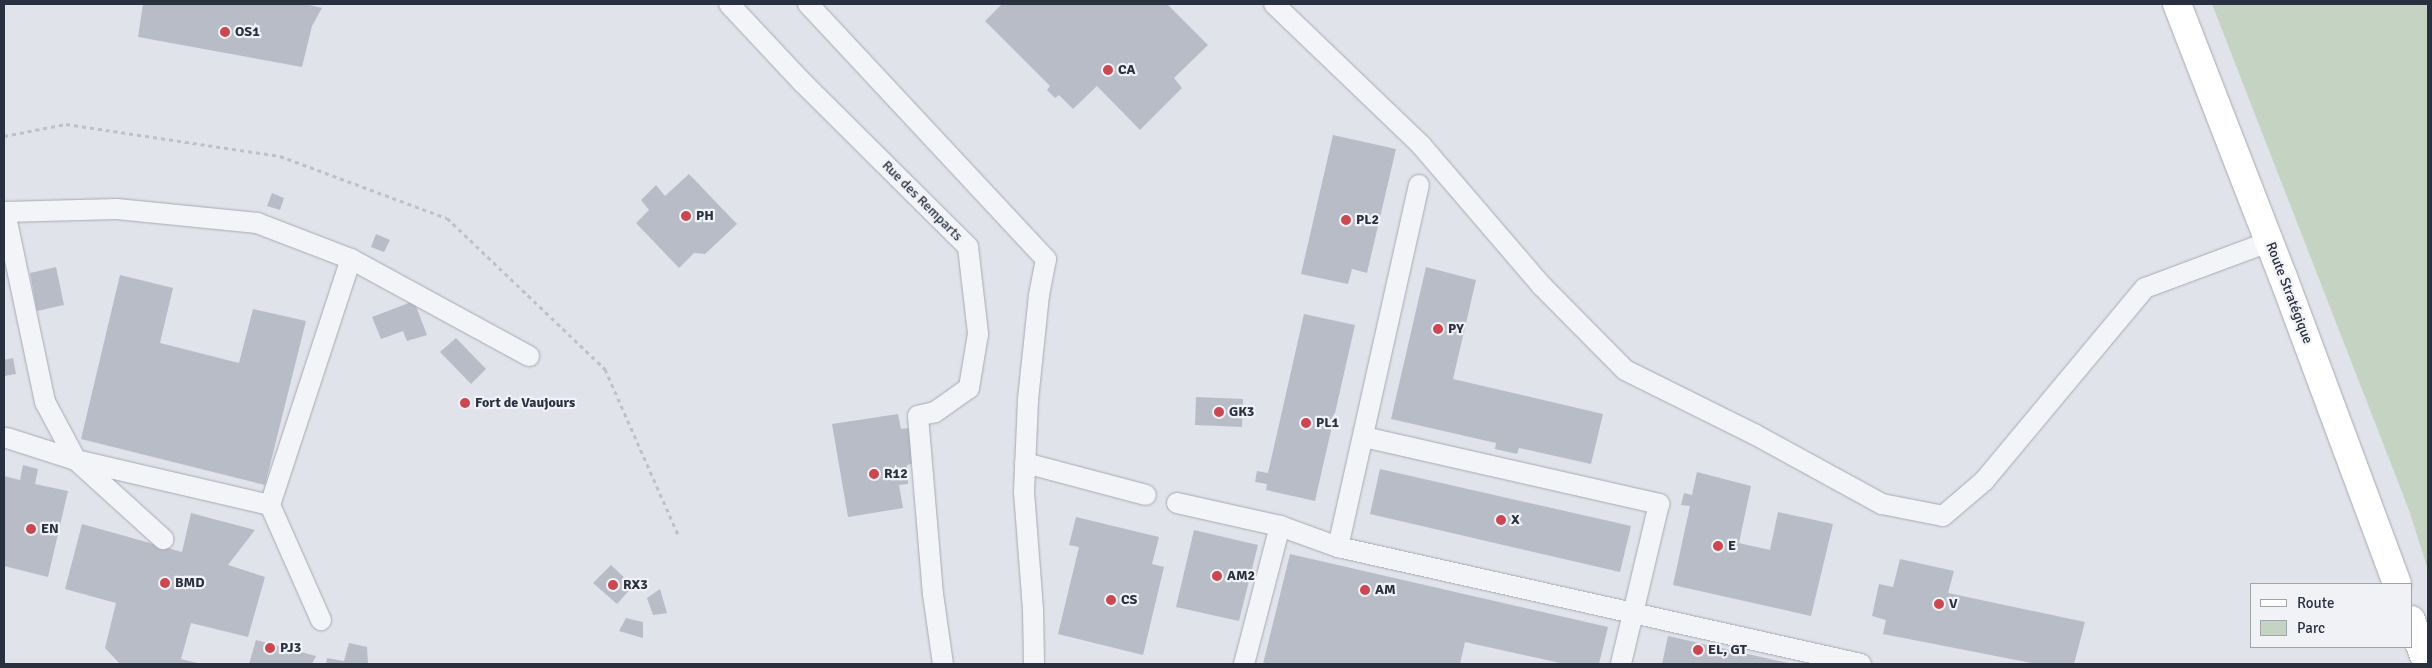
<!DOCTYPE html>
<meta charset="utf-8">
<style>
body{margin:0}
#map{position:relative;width:2432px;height:668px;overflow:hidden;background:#e0e3e9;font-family:Signika,sans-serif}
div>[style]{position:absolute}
.green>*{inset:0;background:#c5d3c2}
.building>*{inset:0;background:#b8bcc6}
.path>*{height:3px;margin-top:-1.5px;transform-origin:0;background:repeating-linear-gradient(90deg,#bec1c7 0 4px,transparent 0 8px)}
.roads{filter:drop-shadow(0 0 1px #a5aab3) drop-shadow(0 0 1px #a5aab3)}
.lane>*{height:20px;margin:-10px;padding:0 10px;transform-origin:10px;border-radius:10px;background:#f3f4f7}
.secondary>*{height:28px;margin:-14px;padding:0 14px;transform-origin:14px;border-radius:14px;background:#fff}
.dots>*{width:14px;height:14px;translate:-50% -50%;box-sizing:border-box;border:2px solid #f0f2f6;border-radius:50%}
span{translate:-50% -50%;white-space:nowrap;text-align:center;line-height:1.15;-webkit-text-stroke:4.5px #f0f2f6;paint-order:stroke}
.poi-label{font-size:14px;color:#293040;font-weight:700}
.left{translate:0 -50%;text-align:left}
.street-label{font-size:14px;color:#293040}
.frame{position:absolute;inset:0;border:5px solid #293040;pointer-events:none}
.legend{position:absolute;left:2250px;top:583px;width:162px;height:65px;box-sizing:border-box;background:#f0f2f6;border:1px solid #a0a4ad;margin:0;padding:6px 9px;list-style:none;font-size:15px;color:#293040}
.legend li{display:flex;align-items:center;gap:10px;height:25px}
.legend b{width:25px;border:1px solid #a0a4ad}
</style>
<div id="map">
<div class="green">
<i style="clip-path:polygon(2212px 4px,2428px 4px,2428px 570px,2409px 510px)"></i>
</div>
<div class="building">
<i style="clip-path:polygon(143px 4px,306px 4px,322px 8px,312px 26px,302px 67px,138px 37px)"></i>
<i style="clip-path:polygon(1002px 4px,1167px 4px,1208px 45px,1174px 78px,1182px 88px,1140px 130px,1097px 86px,1073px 109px,1059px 95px,1055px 98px,1047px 90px,1050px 86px,985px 21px)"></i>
<i style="clip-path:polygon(1333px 135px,1396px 149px,1367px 273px,1352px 269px,1348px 284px,1301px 274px)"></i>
<i style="clip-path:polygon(689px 174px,737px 224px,705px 254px,694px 253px,679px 268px,636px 223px,649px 210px,641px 200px,656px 185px,665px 196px)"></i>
<i style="clip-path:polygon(272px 193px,284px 198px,280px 210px,267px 206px)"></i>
<i style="clip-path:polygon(376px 234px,390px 240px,384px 252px,371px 247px)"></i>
<i style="clip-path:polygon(56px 267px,64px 305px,37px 311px,30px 273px)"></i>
<i style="clip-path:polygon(1426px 267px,1476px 280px,1453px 379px,1603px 414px,1591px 464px,1519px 448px,1517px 454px,1495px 449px,1496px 443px,1391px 419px)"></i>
<i style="clip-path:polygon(120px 275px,173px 288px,160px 343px,239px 363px,253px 309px,306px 321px,265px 485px,81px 439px)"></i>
<i style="clip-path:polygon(414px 301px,427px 335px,407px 341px,403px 331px,381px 339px,372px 317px)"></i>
<i style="clip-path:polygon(1304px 314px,1355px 325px,1315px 501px,1266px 490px,1267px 484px,1255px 482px,1257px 471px,1268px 473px)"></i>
<i style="clip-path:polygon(456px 338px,486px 369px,471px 384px,440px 352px)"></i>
<i style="clip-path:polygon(13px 358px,16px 374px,4px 376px,4px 360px)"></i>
<i style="clip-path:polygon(1196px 397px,1243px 399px,1242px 427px,1195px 425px)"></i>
<i style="clip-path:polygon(898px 414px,901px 429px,910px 428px,915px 463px,907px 465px,908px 484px,899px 485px,903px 508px,848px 517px,832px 424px)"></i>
<i style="clip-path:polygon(23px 465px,38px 469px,35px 484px,68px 491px,48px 577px,4px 566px,4px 476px,20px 480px)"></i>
<i style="clip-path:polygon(1380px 469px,1631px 526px,1620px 572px,1370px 514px)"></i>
<i style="clip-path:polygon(1697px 472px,1751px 486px,1739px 543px,1770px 550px,1778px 512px,1833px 524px,1811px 616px,1673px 585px,1690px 506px,1681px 505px,1684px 493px,1692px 495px)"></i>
<i style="clip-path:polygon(191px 513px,255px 530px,228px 565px,265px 577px,248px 637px,191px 623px,181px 659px,202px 664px,120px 664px,105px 648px,116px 603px,65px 589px,82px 524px,182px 552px)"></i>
<i style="clip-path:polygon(1076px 517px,1159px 537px,1152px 564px,1164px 567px,1143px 655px,1058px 634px,1079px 547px,1069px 545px)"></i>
<i style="clip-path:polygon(1194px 530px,1258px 545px,1239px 621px,1176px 607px)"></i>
<i style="clip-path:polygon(1290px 554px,1608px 627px,1599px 664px,1565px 664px,1465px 642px,1460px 664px,1263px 664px)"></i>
<i style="clip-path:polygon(1900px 559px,1954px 571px,1948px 593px,2085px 622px,2074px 664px,2037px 664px,1883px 634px,1886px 620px,1872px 616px,1879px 584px,1893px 587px)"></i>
<i style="clip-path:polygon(611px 565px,633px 586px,617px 604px,593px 583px)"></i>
<i style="clip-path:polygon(660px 589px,667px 613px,653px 615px,647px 598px)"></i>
<i style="clip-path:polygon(626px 618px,643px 622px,643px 638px,619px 631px)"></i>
<i style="clip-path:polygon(1668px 636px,1788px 663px,1788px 664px,1662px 664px)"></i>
<i style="clip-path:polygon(256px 640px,316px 656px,312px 664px,249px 664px)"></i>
<i style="clip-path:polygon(349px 643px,367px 647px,368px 664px,326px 664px,327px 658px,344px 661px)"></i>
</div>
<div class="path">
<i style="left:4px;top:136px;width:63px;rotate:-11deg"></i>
<i style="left:66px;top:124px;width:216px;rotate:8.5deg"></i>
<i style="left:280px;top:156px;width:178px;rotate:20.4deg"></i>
<i style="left:447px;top:218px;width:219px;rotate:43.7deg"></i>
<i style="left:605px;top:369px;width:184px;rotate:66.2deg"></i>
</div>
<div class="roads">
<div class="lane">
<i style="left:729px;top:4px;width:107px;rotate:46.9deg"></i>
<i style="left:802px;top:82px;width:234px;rotate:44.8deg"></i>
<i style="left:968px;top:247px;width:88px;rotate:83.4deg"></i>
<i style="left:978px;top:334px;width:55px;rotate:99.5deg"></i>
<i style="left:969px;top:388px;width:42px;rotate:144.8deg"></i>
<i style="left:935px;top:412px;width:17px;rotate:167deg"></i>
<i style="left:918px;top:416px;width:179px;rotate:85.2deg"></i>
<i style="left:933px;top:594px;width:71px;rotate:81.9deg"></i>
<i style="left:808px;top:4px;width:349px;rotate:47deg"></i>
<i style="left:1046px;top:259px;width:37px;rotate:101deg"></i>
<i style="left:1039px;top:295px;width:106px;rotate:96deg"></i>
<i style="left:1028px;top:400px;width:92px;rotate:92.5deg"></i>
<i style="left:1024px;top:492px;width:118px;rotate:85.6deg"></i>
<i style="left:1033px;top:610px;width:54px;rotate:88.9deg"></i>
<i style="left:1274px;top:4px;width:204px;rotate:43.8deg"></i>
<i style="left:1421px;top:145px;width:186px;rotate:49.4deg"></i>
<i style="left:1542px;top:286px;width:118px;rotate:45.3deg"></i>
<i style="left:1625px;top:370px;width:144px;rotate:26.4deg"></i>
<i style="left:1754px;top:434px;width:146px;rotate:28.7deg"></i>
<i style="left:1882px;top:504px;width:62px;rotate:11.1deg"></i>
<i style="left:1943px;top:516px;width:54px;rotate:-40.5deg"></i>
<i style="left:1984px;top:481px;width:251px;rotate:-50.2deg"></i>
<i style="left:2145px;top:288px;width:132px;rotate:-20.4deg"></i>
<i style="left:4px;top:212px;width:113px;rotate:-1.5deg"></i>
<i style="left:117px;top:209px;width:141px;rotate:5.7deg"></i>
<i style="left:257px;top:223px;width:101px;rotate:21deg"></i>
<i style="left:351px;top:259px;width:203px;rotate:28.6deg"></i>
<i style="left:5px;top:212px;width:194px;rotate:78.1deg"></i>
<i style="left:45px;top:402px;width:66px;rotate:61.9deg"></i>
<i style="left:76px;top:460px;width:118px;rotate:42.2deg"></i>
<i style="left:1364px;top:437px;width:303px;rotate:12.8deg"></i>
<i style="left:1659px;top:504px;width:164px;rotate:103.4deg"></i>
<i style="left:7px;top:438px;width:72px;rotate:17.7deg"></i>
<i style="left:76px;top:460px;width:199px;rotate:13.1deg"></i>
<i style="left:270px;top:505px;width:259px;rotate:-71.8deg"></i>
<i style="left:1025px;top:463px;width:125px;rotate:14.8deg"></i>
<i style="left:1177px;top:503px;width:106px;rotate:12.6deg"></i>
<i style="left:1280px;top:526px;width:62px;rotate:19.9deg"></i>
<i style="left:1338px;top:547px;width:536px;rotate:12.61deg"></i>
<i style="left:270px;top:505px;width:126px;rotate:66.1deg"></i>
<i style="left:1338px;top:547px;width:371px;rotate:-77.4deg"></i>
<i style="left:1244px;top:664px;width:143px;rotate:-75.4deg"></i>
</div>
<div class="secondary">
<i style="left:2177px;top:4px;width:293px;rotate:68.8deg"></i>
<i style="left:2283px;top:277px;width:327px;rotate:69.6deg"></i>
<i style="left:2411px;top:620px;width:47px;rotate:70deg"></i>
</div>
</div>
<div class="dots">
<i style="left:225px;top:32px;background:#cb4853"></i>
<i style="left:1108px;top:70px;background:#cb4853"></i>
<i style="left:686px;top:216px;background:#cb4853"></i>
<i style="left:1346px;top:220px;background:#cb4853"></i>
<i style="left:1438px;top:329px;background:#cb4853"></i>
<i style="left:465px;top:403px;background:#cb4853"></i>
<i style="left:1219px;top:412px;background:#cb4853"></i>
<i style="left:1306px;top:423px;background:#cb4853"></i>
<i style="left:874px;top:474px;background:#cb4853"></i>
<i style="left:1501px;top:520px;background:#cb4853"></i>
<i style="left:31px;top:529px;background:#cb4853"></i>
<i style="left:1718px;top:546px;background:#cb4853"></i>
<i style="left:1217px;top:576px;background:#cb4853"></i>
<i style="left:165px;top:583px;background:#cb4853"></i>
<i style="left:613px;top:585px;background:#cb4853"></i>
<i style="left:1365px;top:590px;background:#cb4853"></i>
<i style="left:1111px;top:600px;background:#cb4853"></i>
<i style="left:1939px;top:604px;background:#cb4853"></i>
<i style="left:270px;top:648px;background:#cb4853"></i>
<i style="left:1698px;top:650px;background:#cb4853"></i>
</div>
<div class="poi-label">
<span class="left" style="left:235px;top:32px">OS1</span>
<span class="left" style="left:1118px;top:70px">CA</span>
<span class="left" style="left:696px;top:216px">PH</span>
<span class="left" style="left:1356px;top:220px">PL2</span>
<span class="left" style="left:1448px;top:329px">PY</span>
<span class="left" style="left:475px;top:403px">Fort de Vaujours</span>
<span class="left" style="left:1229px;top:412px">GK3</span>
<span class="left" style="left:1316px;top:423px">PL1</span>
<span class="left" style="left:884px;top:474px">R12</span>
<span class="left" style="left:1511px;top:520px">X</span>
<span class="left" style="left:41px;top:529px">EN</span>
<span class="left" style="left:1728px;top:546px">E</span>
<span class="left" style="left:1227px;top:576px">AM2</span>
<span class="left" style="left:175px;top:583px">BMD</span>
<span class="left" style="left:623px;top:585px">RX3</span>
<span class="left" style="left:1375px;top:590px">AM</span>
<span class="left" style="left:1121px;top:600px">CS</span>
<span class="left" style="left:1949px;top:604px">V</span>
<span class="left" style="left:280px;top:648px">PJ3</span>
<span class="left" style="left:1708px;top:650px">EL, GT</span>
</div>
<div class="street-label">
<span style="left:922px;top:201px;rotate:45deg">Rue des Remparts</span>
<span style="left:2289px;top:293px;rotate:69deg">Route Stratégique</span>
</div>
<div class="frame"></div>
<ul class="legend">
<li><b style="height:6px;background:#fff"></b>Route</li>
<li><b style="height:14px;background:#c5d3c2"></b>Parc</li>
</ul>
</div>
